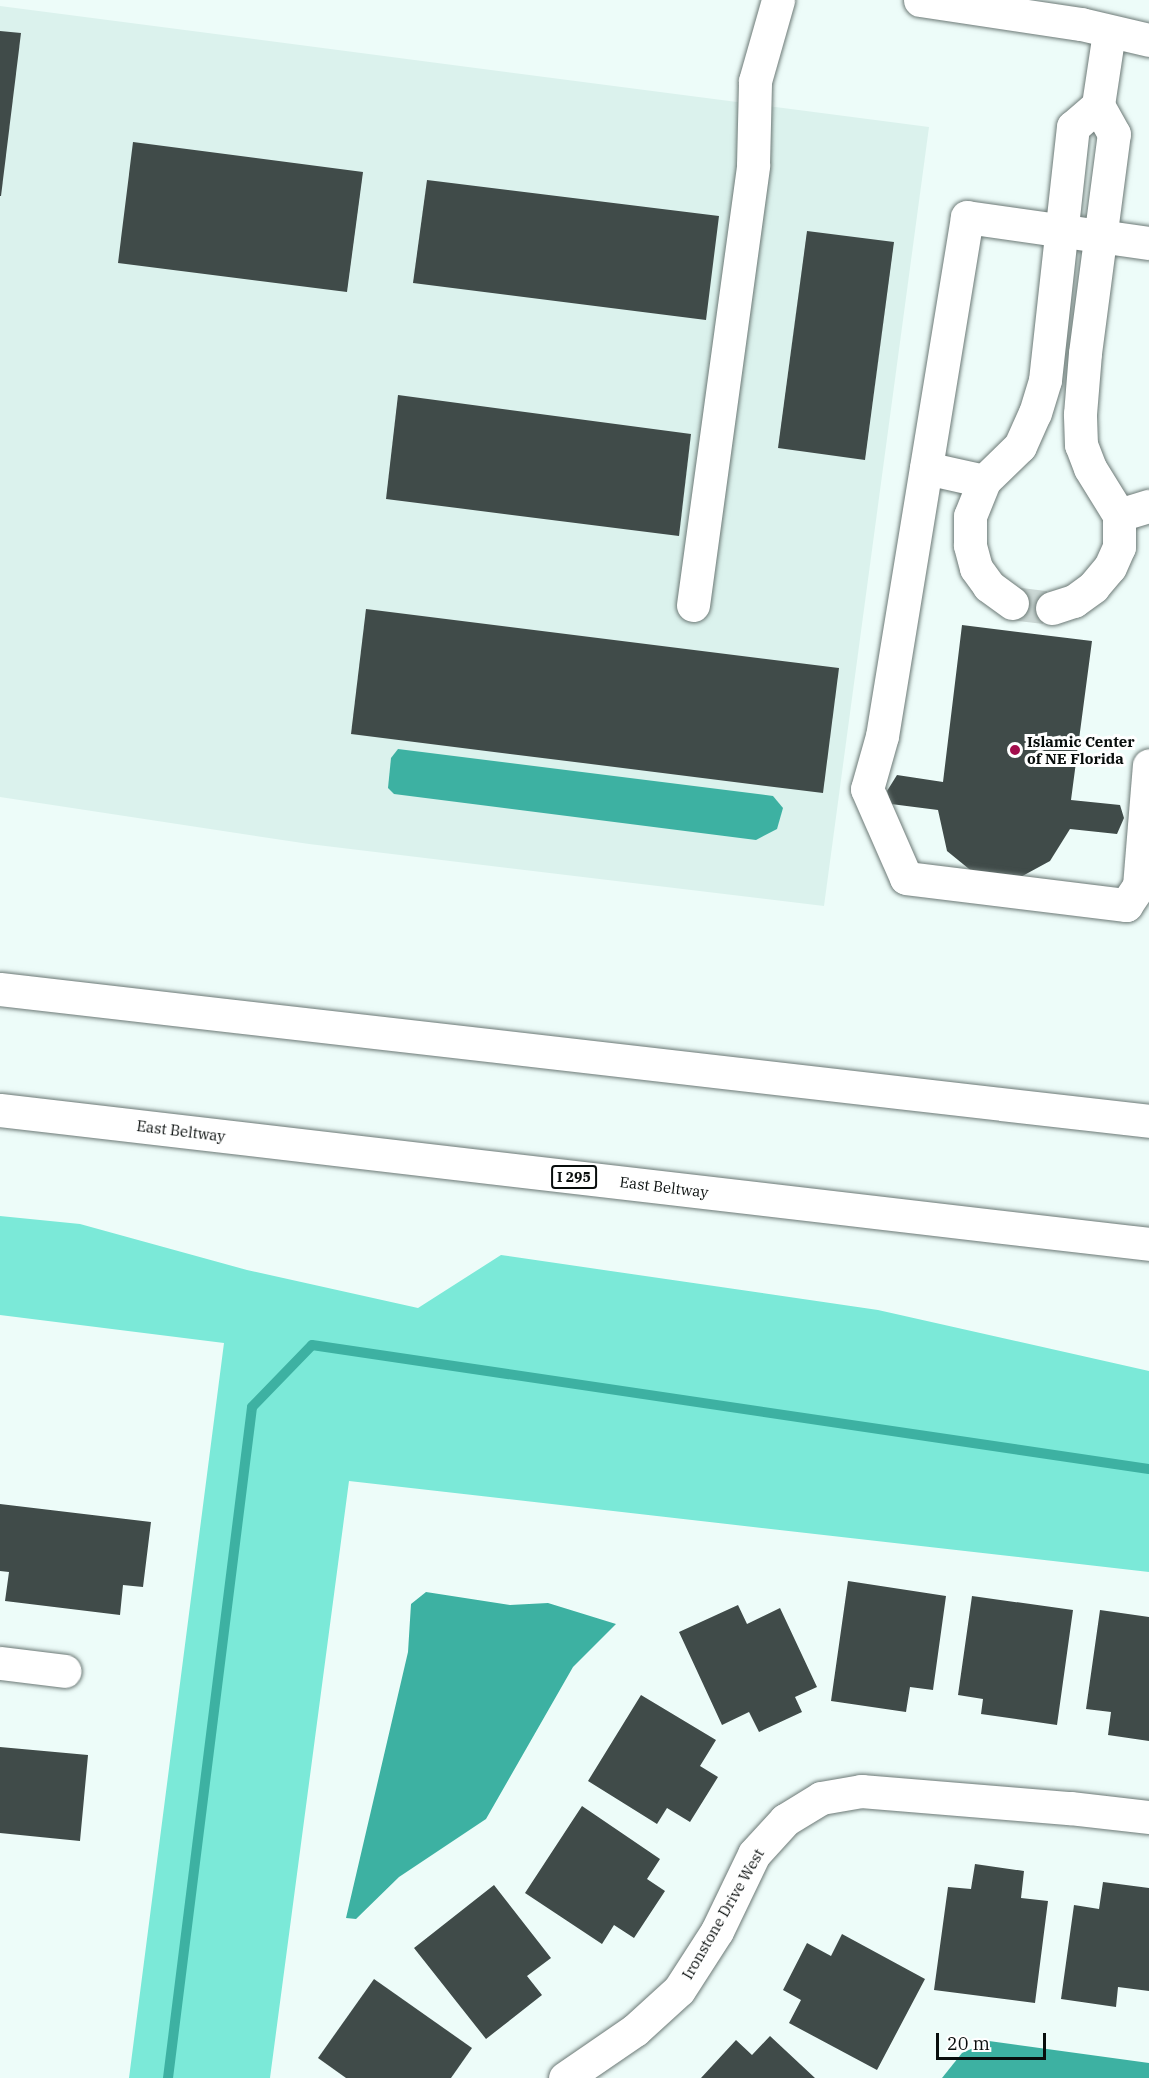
<!DOCTYPE html>
<style>
body{margin:0}
#map{position:relative;width:1149px;height:2078px;overflow:hidden;background:#edfcf9;font-family:"IBM Plex Serif",serif}
div>[style]{position:absolute}
.built>*{inset:0;background:#dbf2ed}
.green>*{inset:0;background:#7be9d8}
.water>*{inset:0;background:#3db1a2}
.stream>*{height:10px;margin:-5px;padding:0 5px;transform-origin:5px;border-radius:5px;background:#3db1a2}
.building>*{inset:0;background:#404b49}
.minor-tunnel>*{height:33px;margin-top:-16.5px;transform-origin:0;background:repeating-linear-gradient(90deg,#cbd8d5 0 33px,transparent 0 49px)}
.roads{filter:drop-shadow(0 0 2px #6c7976) drop-shadow(0 0 2px #6c7976)}
.minor>*{height:33px;margin:-16.5px;padding:0 16.5px;transform-origin:16.5px;border-radius:16.5px;background:#fff}
.major>*{height:33px;margin:-16.5px;padding:0 16.5px;transform-origin:16.5px;border-radius:16.5px;background:#fff}
.highway>*{height:33px;margin:-16.5px;padding:0 16.5px;transform-origin:16.5px;border-radius:16.5px;background:#fff}
.dots>*{width:16px;height:16px;translate:-50% -50%;box-sizing:border-box;border:3px solid #fff;border-radius:50%}
span{translate:-50% -50%;white-space:nowrap;text-align:center;line-height:1.15;-webkit-text-stroke:6px #fff;paint-order:stroke}
.shield-label span{padding:2px 4px;background:#fff;border:2px solid;border-radius:4px;-webkit-text-stroke-width:0}
.shield-label{font-size:14px;color:#080d0c;font-weight:700}
.poi-label{font-size:15px;color:#080d0c;font-weight:700}
.left{translate:0 -50%;text-align:left}
.street-label{font-size:15px;color:#080d0c}
.scale{position:absolute;left:936px;top:2033px;width:110px;height:27px;box-sizing:border-box;border:3px solid #080d0c;border-top:0;padding-left:8px;font-size:18px;line-height:21px;white-space:nowrap;color:#080d0c;-webkit-text-stroke:4px #fff;paint-order:stroke}
</style>
<div id="map">
<div class="built">
<i style="clip-path:polygon(0 6px,929px 127px,824px 906px,309px 844px,0 797px)"></i>
</div>
<div class="green">
<i style="clip-path:polygon(0 1216px,80px 1224px,247px 1270px,418px 1308px,501px 1255px,878px 1310px,1149px 1371px,1149px 1572px,349px 1481px,270px 2078px,129px 2078px,224px 1343px,0 1315px)"></i>
</div>
<div class="water">
<i style="clip-path:polygon(398px 749px,773px 796px,783px 808px,777px 829px,756px 840px,394px 794px,388px 788px,391px 758px)"></i>
<i style="clip-path:polygon(426px 1592px,510px 1605px,548px 1603px,616px 1624px,573px 1667px,486px 1819px,399px 1877px,356px 1919px,346px 1918px,408px 1652px,411px 1604px)"></i>
<i style="clip-path:polygon(989px 2041px,1149px 2063px,1149px 2078px,942px 2078px,962px 2053px)"></i>
</div>
<div class="stream">
<i style="left:168px;top:2078px;width:676px;rotate:-82.86deg"></i>
<i style="left:252px;top:1407px;width:86px;rotate:-45.9deg"></i>
<i style="left:312px;top:1345px;width:846px;rotate:8.43deg"></i>
</div>
<div class="building">
<i style="clip-path:polygon(0 31px,21px 33px,1px 196px,0 196px)"></i>
<i style="clip-path:polygon(133px 142px,363px 172px,347px 292px,118px 263px)"></i>
<i style="clip-path:polygon(427px 180px,719px 216px,706px 320px,413px 283px)"></i>
<i style="clip-path:polygon(807px 231px,894px 242px,865px 460px,778px 448px)"></i>
<i style="clip-path:polygon(398px 395px,691px 434px,679px 536px,386px 499px)"></i>
<i style="clip-path:polygon(366px 609px,839px 668px,823px 793px,351px 734px)"></i>
<i style="clip-path:polygon(962px 625px,1092px 641px,1071px 800px,1120px 805px,1124px 818px,1117px 834px,1070px 829px,1050px 861px,1015px 880px,974px 873px,947px 851px,938px 810px,891px 804px,887px 791px,897px 775px,943px 782px)"></i>
<i style="clip-path:polygon(0 1504px,151px 1522px,143px 1587px,123px 1585px,120px 1615px,5px 1601px,9px 1572px,0 1571px)"></i>
<i style="clip-path:polygon(848px 1581px,946px 1596px,933px 1690px,910px 1687px,906px 1712px,831px 1701px)"></i>
<i style="clip-path:polygon(972px 1596px,1073px 1610px,1057px 1725px,981px 1714px,983px 1699px,958px 1695px)"></i>
<i style="clip-path:polygon(738px 1605px,747px 1624px,780px 1608px,817px 1687px,795px 1697px,802px 1712px,759px 1732px,749px 1712px,722px 1725px,679px 1632px)"></i>
<i style="clip-path:polygon(1100px 1610px,1149px 1617px,1149px 1741px,1108px 1735px,1111px 1712px,1086px 1709px)"></i>
<i style="clip-path:polygon(641px 1695px,716px 1740px,700px 1766px,718px 1777px,690px 1822px,667px 1808px,657px 1824px,588px 1781px)"></i>
<i style="clip-path:polygon(0 1747px,88px 1755px,80px 1841px,0 1833px)"></i>
<i style="clip-path:polygon(582px 1806px,660px 1859px,647px 1879px,665px 1891px,634px 1938px,614px 1925px,602px 1944px,525px 1893px)"></i>
<i style="clip-path:polygon(975px 1864px,1024px 1871px,1021px 1898px,1048px 1901px,1035px 2003px,934px 1990px,948px 1887px,971px 1889px)"></i>
<i style="clip-path:polygon(1103px 1882px,1149px 1888px,1149px 1991px,1118px 1987px,1116px 2007px,1061px 1999px,1074px 1905px,1099px 1909px)"></i>
<i style="clip-path:polygon(494px 1885px,551px 1958px,527px 1976px,542px 1995px,486px 2039px,414px 1948px)"></i>
<i style="clip-path:polygon(842px 1934px,925px 1979px,877px 2070px,789px 2023px,801px 2000px,783px 1990px,807px 1943px,831px 1956px)"></i>
<i style="clip-path:polygon(374px 1979px,472px 2048px,451px 2078px,346px 2078px,318px 2058px)"></i>
<i style="clip-path:polygon(770px 2036px,815px 2078px,701px 2078px,736px 2040px,752px 2055px)"></i>
</div>
<div class="minor-tunnel">
<i style="left:1012px;top:603px;width:40px;rotate:7.1deg"></i>
</div>
<div class="roads">
<div class="minor">
<i style="left:1149px;top:243px;width:184px;rotate:-171.9deg"></i>
<i style="left:967px;top:217px;width:526px;rotate:99.3deg"></i>
<i style="left:882px;top:736px;width:55px;rotate:105.8deg"></i>
<i style="left:867px;top:789px;width:97px;rotate:66.3deg"></i>
<i style="left:906px;top:878px;width:222px;rotate:7deg"></i>
<i style="left:1126px;top:905px;width:23px;rotate:-56deg"></i>
<i style="left:1139px;top:886px;width:121px;rotate:-85.3deg"></i>
<i style="left:926px;top:468px;width:59px;rotate:12.6deg"></i>
<i style="left:1119px;top:515px;width:31px;rotate:-17deg"></i>
<i style="left:1012px;top:603px;width:29px;rotate:-144deg"></i>
<i style="left:989px;top:586px;width:22px;rotate:-126deg"></i>
<i style="left:976px;top:568px;width:24px;rotate:-105deg"></i>
<i style="left:970px;top:545px;width:29px;rotate:-90deg"></i>
<i style="left:970px;top:516px;width:38px;rotate:-68deg"></i>
<i style="left:984px;top:481px;width:50px;rotate:-44.2deg"></i>
<i style="left:1020px;top:446px;width:36px;rotate:-66deg"></i>
<i style="left:1035px;top:413px;width:34px;rotate:-73deg"></i>
<i style="left:1045px;top:380px;width:255px;rotate:-83.7deg"></i>
<i style="left:1073px;top:127px;width:33px;rotate:-41deg"></i>
<i style="left:693px;top:605px;width:444px;rotate:-82.2deg"></i>
<i style="left:753px;top:165px;width:84px;rotate:-88.6deg"></i>
<i style="left:755px;top:81px;width:84px;rotate:-74.1deg"></i>
<i style="left:1052px;top:608px;width:23px;rotate:-18deg"></i>
<i style="left:1074px;top:601px;width:24px;rotate:-36deg"></i>
<i style="left:1093px;top:587px;width:26px;rotate:-50deg"></i>
<i style="left:1110px;top:567px;width:22px;rotate:-66deg"></i>
<i style="left:1119px;top:547px;width:32px;rotate:-90deg"></i>
<i style="left:1119px;top:515px;width:55px;rotate:-121.7deg"></i>
<i style="left:1090px;top:468px;width:25px;rotate:-111deg"></i>
<i style="left:1081px;top:445px;width:31px;rotate:-92deg"></i>
<i style="left:1080px;top:414px;width:61px;rotate:-85.3deg"></i>
<i style="left:1085px;top:353px;width:221px;rotate:-82.5deg"></i>
<i style="left:1114px;top:134px;width:33px;rotate:-119deg"></i>
<i style="left:1098px;top:105px;width:74px;rotate:-81.4deg"></i>
<i style="left:0;top:1663px;width:65px;rotate:7deg"></i>
<i style="left:565px;top:2078px;width:85px;rotate:-34.4deg"></i>
<i style="left:635px;top:2030px;width:59px;rotate:-42.3deg"></i>
<i style="left:679px;top:1990px;width:70px;rotate:-57.2deg"></i>
<i style="left:717px;top:1931px;width:85px;rotate:-64.3deg"></i>
<i style="left:754px;top:1854px;width:46px;rotate:-47.6deg"></i>
<i style="left:785px;top:1820px;width:42px;rotate:-31.4deg"></i>
<i style="left:821px;top:1798px;width:41px;rotate:-9.9deg"></i>
<i style="left:861px;top:1791px;width:210px;rotate:4.7deg"></i>
<i style="left:1070px;top:1808px;width:80px;rotate:6.5deg"></i>
</div>
<div class="major">
<i style="left:920px;top:0;width:163px;rotate:8.5deg"></i>
<i style="left:1081px;top:24px;width:70px;rotate:13.2deg"></i>
</div>
<div class="highway">
<i style="left:0;top:989px;width:1157px;rotate:6.55deg"></i>
<i style="left:0;top:1110px;width:1157px;rotate:6.65deg"></i>
</div>
</div>
<div class="dots">
<i style="left:1015px;top:750px;background:#a30d4c"></i>
</div>
<div class="shield-label">
<span style="left:574px;top:1177px">I 295</span>
</div>
<div class="poi-label">
<span class="left" style="left:1027px;top:750px">Islamic Center<br>of NE Florida</span>
</div>
<div class="street-label">
<span style="left:181px;top:1131px;rotate:7deg">East Beltway</span>
<span style="left:664px;top:1187px;rotate:7deg">East Beltway</span>
<span style="left:723px;top:1914px;rotate:-60deg">Ironstone Drive West</span>
</div>
<div class="scale">20 m</div>
</div>
